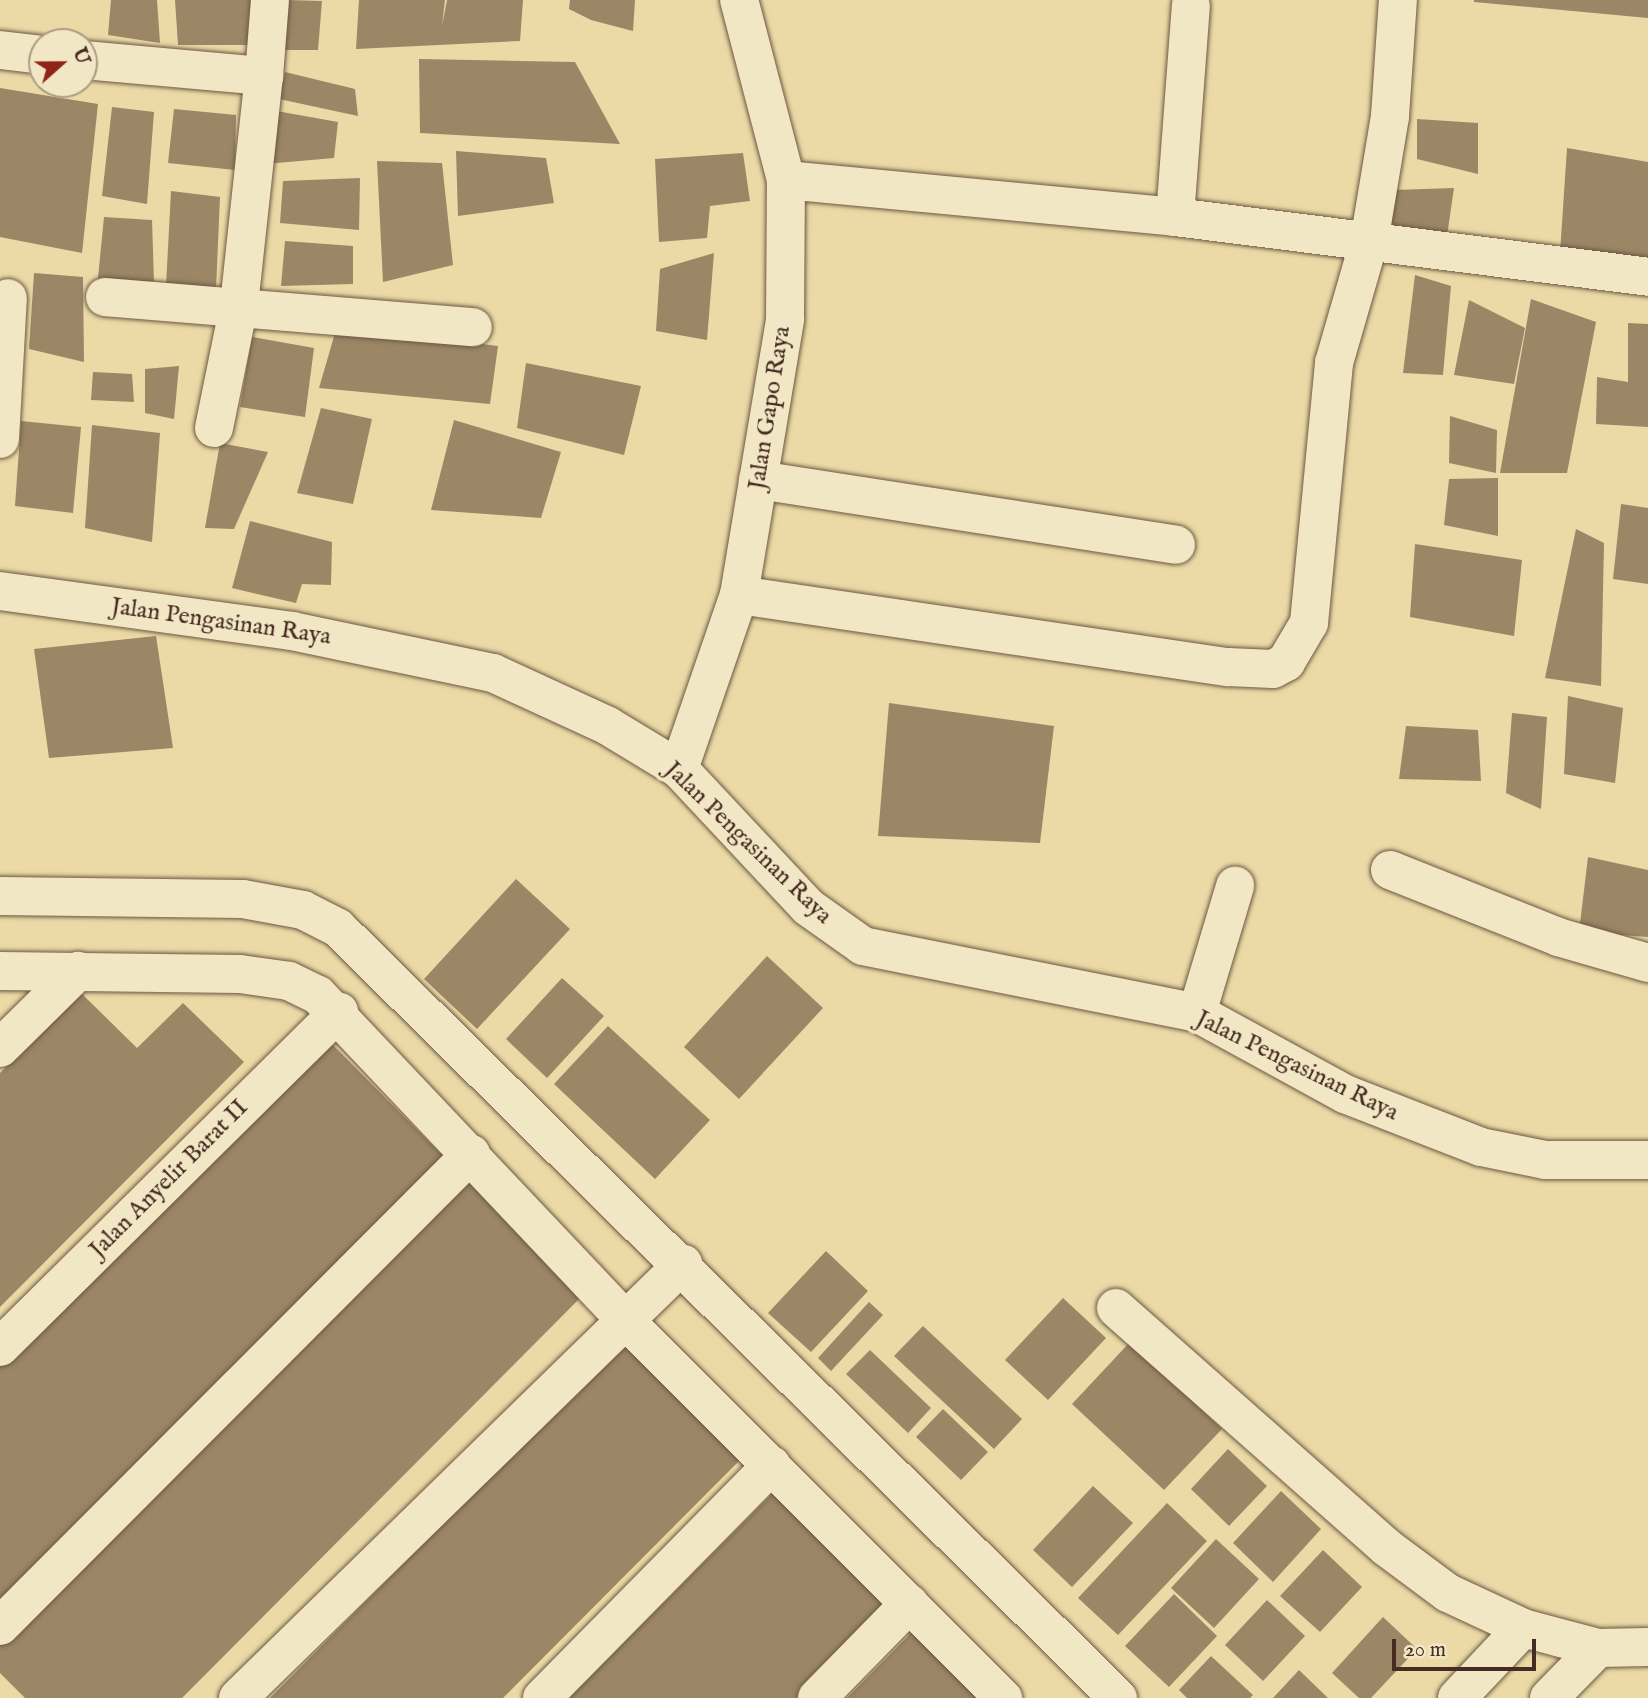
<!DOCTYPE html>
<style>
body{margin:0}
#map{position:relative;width:1648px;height:1698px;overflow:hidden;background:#ebdaa6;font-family:"IM FELL English",serif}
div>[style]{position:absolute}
.building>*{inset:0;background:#9b8666}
.roads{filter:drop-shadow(0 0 2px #6e5742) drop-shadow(0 0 2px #6e5742)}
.minor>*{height:38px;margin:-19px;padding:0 19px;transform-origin:19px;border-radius:19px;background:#f2e7c5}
.tertiary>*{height:38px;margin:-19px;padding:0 19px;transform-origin:19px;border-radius:19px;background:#f2e7c5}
span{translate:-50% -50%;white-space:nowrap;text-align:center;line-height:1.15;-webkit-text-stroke:7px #f2e7c5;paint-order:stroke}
.street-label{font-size:24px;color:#452b21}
.north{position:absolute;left:28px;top:28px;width:70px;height:70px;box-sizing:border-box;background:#f2e7c5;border:2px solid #ad9c83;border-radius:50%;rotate:69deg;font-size:19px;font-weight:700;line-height:28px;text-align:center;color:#452b21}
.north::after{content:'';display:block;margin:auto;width:24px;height:32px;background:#8f2418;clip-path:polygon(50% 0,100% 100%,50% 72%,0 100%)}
.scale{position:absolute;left:1392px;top:1639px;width:144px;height:32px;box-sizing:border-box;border:4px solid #452b21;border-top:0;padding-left:9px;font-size:21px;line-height:24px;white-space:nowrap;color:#452b21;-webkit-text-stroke:5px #f2e7c5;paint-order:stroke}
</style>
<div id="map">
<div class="building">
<i style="clip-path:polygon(111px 0,157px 0,160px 43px,108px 35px)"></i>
<i style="clip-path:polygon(175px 0,254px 0,256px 45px,178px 45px)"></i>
<i style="clip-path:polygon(287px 0,322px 1px,318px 50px,283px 50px)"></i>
<i style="clip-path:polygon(359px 0,445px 0,442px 26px,447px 0,523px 0,520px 41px,356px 49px)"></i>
<i style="clip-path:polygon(570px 0,635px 0,633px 31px,591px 20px,569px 9px)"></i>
<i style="clip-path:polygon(1474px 0,1648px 0,1648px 18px,1474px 2px)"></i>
<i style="clip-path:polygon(419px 59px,575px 62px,620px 144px,420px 133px)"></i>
<i style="clip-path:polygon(285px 72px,355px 89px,358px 116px,279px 99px)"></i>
<i style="clip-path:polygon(0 88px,98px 104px,82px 253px,0 237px)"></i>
<i style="clip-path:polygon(112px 107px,154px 112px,147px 204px,102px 196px)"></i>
<i style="clip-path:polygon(174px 109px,236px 115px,235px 170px,168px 163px)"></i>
<i style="clip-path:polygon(271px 110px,338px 122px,334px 158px,265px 164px)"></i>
<i style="clip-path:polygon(1417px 119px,1478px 123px,1478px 174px,1417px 159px)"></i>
<i style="clip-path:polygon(1567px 148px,1648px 162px,1648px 258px,1560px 253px)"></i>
<i style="clip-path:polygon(456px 151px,546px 158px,554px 203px,458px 216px)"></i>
<i style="clip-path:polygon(743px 153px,750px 201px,710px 206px,707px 238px,659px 242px,655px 159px)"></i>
<i style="clip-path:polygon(377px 161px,442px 163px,453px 265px,383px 282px)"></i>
<i style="clip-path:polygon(360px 178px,359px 230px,280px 223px,283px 181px)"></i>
<i style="clip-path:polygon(1454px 188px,1447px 236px,1390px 232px,1394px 190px)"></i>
<i style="clip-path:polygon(171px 191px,220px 197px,216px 290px,166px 286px)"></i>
<i style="clip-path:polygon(104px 217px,152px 220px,154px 284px,97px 288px)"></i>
<i style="clip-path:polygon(285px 241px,353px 246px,353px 284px,281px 286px)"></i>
<i style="clip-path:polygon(714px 253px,707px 340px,656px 331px,660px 269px)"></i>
<i style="clip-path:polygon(34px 273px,83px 277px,84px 362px,29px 349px)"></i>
<i style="clip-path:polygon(1415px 275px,1451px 286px,1443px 375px,1403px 373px)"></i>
<i style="clip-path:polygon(1531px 299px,1596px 322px,1567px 473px,1500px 473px)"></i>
<i style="clip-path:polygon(1469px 300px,1525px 328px,1514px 384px,1454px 375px)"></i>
<i style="clip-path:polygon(1628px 323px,1648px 324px,1648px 427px,1596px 424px,1597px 377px,1628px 382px)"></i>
<i style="clip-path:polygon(337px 326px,498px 346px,490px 404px,319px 388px)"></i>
<i style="clip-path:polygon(252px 337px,314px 348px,305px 417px,240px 407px)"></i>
<i style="clip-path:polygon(526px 363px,641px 386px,624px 455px,517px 428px)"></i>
<i style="clip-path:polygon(179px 366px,174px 419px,145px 413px,145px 369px)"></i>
<i style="clip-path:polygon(93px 372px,132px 374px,134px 402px,91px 400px)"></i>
<i style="clip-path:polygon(321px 408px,372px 419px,353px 504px,297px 493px)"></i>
<i style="clip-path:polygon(1450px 416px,1497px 430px,1496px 473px,1449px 463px)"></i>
<i style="clip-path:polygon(454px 420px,561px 452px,541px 518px,431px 510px)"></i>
<i style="clip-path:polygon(21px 421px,81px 427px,73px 513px,15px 506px)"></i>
<i style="clip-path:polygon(92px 425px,160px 433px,152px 542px,85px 528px)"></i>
<i style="clip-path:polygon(220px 443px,268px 452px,234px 529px,205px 528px)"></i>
<i style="clip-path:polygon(1498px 478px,1498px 536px,1444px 525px,1449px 479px)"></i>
<i style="clip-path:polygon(1621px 504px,1648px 508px,1648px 584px,1613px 579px)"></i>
<i style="clip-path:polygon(250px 521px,332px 542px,331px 585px,302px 584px,296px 603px,232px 588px)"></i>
<i style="clip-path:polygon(1576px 529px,1604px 543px,1601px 686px,1545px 678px)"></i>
<i style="clip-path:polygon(1415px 544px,1522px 560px,1514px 636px,1410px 617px)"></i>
<i style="clip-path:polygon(156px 636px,173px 748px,49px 758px,34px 649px)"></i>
<i style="clip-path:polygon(1568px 696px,1623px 708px,1615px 783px,1564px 774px)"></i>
<i style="clip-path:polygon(889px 703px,1054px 726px,1040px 843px,878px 836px)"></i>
<i style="clip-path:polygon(1512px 713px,1547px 717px,1541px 809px,1506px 793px)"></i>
<i style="clip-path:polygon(1406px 726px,1478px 730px,1481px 781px,1399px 779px)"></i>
<i style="clip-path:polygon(1588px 857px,1648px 870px,1648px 937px,1579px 932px)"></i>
<i style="clip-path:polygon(516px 879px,570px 929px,477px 1029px,424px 979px)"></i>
<i style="clip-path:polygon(767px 956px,823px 1008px,739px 1099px,684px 1047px)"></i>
<i style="clip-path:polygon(562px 978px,604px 1016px,547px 1078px,506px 1039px)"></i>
<i style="clip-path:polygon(80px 992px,137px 1048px,183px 1003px,244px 1062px,0 1307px,0 1073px)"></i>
<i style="clip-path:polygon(608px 1026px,710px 1120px,655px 1179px,554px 1084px)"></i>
<i style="clip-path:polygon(326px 1038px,443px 1156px,0 1601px,0 1366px)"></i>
<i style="clip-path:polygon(473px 1170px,590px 1288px,182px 1698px,25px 1698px,0 1673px,0 1645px)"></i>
<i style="clip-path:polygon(826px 1251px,868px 1291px,811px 1352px,768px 1313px)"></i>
<i style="clip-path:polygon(1063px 1298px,1106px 1338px,1048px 1400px,1005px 1360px)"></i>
<i style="clip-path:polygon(869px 1302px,883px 1315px,831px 1371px,818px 1358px)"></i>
<i style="clip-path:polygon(923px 1326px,1022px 1419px,994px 1449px,894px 1356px)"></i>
<i style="clip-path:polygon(627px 1339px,744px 1456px,503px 1698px,270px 1698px)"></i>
<i style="clip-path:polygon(1130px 1342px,1222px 1429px,1164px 1490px,1072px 1404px)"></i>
<i style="clip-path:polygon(870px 1350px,931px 1408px,908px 1433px,846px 1374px)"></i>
<i style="clip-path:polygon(943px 1409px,988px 1452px,961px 1480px,916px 1437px)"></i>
<i style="clip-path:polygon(1228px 1449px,1267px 1486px,1229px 1526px,1191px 1489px)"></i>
<i style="clip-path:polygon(1093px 1486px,1133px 1523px,1072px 1587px,1033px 1550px)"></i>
<i style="clip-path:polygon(776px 1490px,893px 1608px,803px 1698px,569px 1698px)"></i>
<i style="clip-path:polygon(1281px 1491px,1321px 1529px,1273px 1582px,1233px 1543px)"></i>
<i style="clip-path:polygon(1167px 1503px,1207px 1541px,1118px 1635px,1078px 1598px)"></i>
<i style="clip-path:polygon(1216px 1539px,1259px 1579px,1214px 1628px,1171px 1588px)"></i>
<i style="clip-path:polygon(1323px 1550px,1362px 1587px,1320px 1632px,1280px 1596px)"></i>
<i style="clip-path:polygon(1174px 1594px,1217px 1636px,1169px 1687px,1125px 1646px)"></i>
<i style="clip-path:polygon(1267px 1600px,1305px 1636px,1263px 1681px,1225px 1645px)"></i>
<i style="clip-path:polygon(1383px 1617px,1417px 1649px,1371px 1698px,1359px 1698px,1332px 1673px)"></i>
<i style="clip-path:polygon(914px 1630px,982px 1698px,847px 1698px)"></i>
<i style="clip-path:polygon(1211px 1656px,1253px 1695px,1250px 1698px,1187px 1698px,1179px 1690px)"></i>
<i style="clip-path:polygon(1299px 1670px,1328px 1698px,1273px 1698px)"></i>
</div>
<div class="roads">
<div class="minor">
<i style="left:0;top:50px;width:42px;rotate:6.8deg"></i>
<i style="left:84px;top:60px;width:181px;rotate:5.1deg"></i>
<i style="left:264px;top:76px;width:76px;rotate:-85.5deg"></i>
<i style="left:786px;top:180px;width:391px;rotate:5.4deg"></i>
<i style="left:1175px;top:217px;width:477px;rotate:7.2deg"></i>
<i style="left:1175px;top:217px;width:212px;rotate:-85.7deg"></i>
<i style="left:105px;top:297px;width:369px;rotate:4.7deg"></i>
<i style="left:214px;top:428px;width:126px;rotate:-78.5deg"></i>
<i style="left:239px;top:305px;width:230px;rotate:-83.8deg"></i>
<i style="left:0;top:439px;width:141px;rotate:-86.8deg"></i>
<i style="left:758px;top:480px;width:423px;rotate:8.8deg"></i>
<i style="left:739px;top:595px;width:494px;rotate:8.4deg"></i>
<i style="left:1228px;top:667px;width:45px;rotate:2.5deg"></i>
<i style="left:1273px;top:669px;width:15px;rotate:-28deg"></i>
<i style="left:1286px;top:662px;width:45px;rotate:-59.5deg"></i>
<i style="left:1309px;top:623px;width:261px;rotate:-84.5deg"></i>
<i style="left:1334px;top:363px;width:126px;rotate:-73.9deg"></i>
<i style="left:1369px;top:242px;width:128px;rotate:-80.5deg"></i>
<i style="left:1390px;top:116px;width:116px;rotate:-86.1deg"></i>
<i style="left:679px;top:769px;width:184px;rotate:-71deg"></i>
<i style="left:739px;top:595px;width:280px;rotate:-80.5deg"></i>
<i style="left:785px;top:319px;width:139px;rotate:-89.6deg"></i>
<i style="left:786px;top:180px;width:186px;rotate:-104.6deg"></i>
<i style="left:1390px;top:870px;width:181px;rotate:21.7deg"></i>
<i style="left:1558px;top:937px;width:94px;rotate:16.1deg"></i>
<i style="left:0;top:896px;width:243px;rotate:0.7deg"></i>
<i style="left:243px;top:899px;width:61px;rotate:10.4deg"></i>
<i style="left:303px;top:910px;width:39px;rotate:27deg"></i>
<i style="left:338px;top:928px;width:1096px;rotate:44.63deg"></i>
<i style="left:0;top:971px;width:240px;rotate:0.7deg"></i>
<i style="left:240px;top:974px;width:49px;rotate:8.1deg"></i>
<i style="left:289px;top:981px;width:32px;rotate:26deg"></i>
<i style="left:318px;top:995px;width:450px;rotate:46.6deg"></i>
<i style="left:627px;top:1322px;width:532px;rotate:45deg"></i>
<i style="left:1197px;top:1013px;width:133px;rotate:-73.3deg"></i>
<i style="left:0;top:1048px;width:110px;rotate:-44.6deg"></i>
<i style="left:1116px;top:1308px;width:361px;rotate:41.5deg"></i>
<i style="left:1386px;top:1547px;width:77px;rotate:36.6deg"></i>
<i style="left:1448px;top:1593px;width:83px;rotate:25deg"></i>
<i style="left:1523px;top:1628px;width:78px;rotate:14.9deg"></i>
<i style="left:1598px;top:1648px;width:50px;rotate:-1.1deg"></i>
<i style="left:0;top:1347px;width:477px;rotate:-44.7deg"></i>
<i style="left:0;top:1626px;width:667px;rotate:-45.06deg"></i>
<i style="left:238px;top:1698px;width:622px;rotate:-44.28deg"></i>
<i style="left:542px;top:1698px;width:327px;rotate:-45.4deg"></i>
<i style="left:817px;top:1698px;width:132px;rotate:-45.6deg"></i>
<i style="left:1457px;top:1698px;width:96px;rotate:-46.7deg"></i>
<i style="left:1549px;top:1698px;width:70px;rotate:-45.6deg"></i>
</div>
<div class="tertiary">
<i style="left:0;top:591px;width:295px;rotate:7.8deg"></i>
<i style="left:292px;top:631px;width:205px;rotate:11.8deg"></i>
<i style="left:493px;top:673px;width:127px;rotate:24.7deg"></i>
<i style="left:608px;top:726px;width:83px;rotate:31.2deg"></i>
<i style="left:679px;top:769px;width:189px;rotate:46.9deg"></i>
<i style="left:808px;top:907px;width:67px;rotate:35.3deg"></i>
<i style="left:863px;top:946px;width:341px;rotate:11.3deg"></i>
<i style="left:1197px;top:1013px;width:169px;rotate:28.7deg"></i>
<i style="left:1345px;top:1094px;width:146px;rotate:21.3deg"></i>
<i style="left:1481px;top:1147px;width:65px;rotate:11.5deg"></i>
<i style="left:1545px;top:1160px;width:103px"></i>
</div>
</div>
<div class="street-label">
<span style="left:770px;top:408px;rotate:-81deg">Jalan Gapo Raya</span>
<span style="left:221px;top:622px;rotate:8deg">Jalan Pengasinan Raya</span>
<span style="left:748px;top:843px;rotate:44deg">Jalan Pengasinan Raya</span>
<span style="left:1297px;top:1066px;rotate:26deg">Jalan Pengasinan Raya</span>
<span style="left:169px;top:1179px;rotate:-45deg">Jalan Anyelir Barat II</span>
</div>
<div class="north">U</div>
<div class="scale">20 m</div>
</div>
